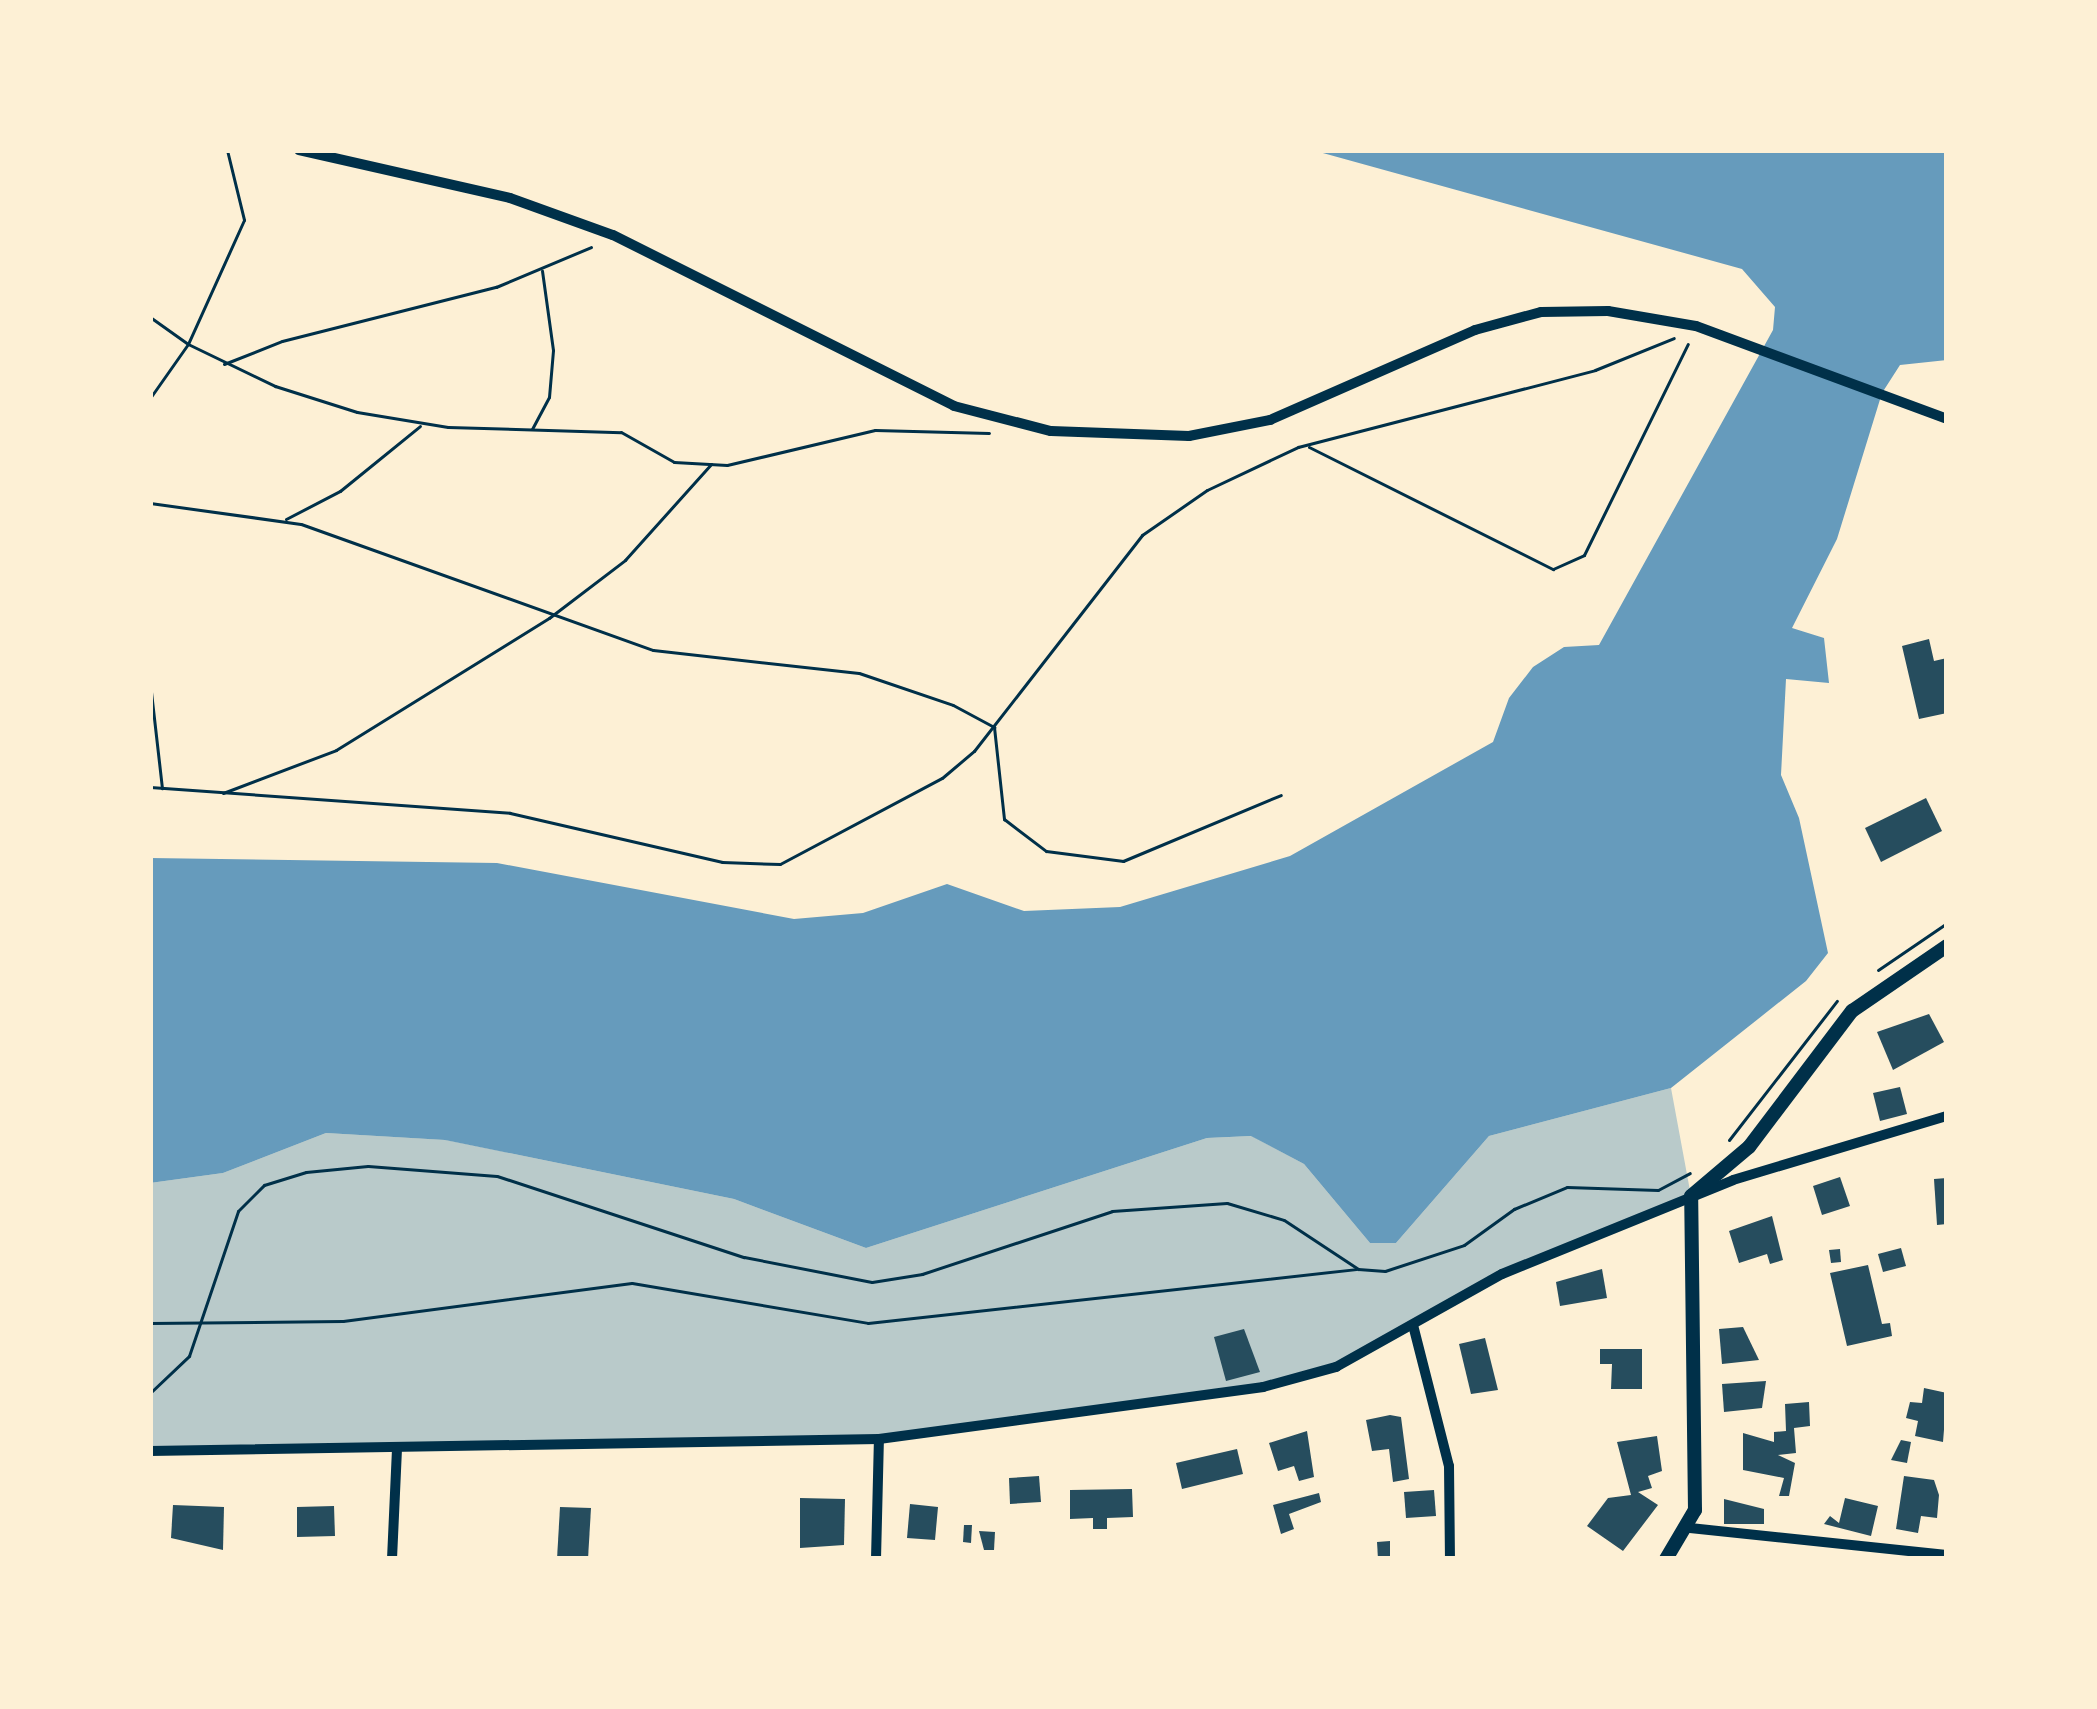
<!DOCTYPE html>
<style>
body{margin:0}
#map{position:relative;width:2097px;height:1709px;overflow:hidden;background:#fdf0d5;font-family:"Alegreya Sans",sans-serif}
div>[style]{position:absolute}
.green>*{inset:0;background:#b9caca}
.water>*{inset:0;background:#669bbc}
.building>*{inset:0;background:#264d5e}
.path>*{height:3px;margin:-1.5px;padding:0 1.5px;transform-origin:1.5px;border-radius:1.5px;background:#003049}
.minor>*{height:10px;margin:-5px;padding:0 5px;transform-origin:5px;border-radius:5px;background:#003049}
.tertiary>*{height:14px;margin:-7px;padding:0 7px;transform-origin:7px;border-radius:7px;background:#003049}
span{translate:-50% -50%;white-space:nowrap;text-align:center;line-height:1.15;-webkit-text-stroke:10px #fdf0d5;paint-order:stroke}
.frame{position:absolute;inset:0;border:153px solid #fdf0d5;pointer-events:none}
</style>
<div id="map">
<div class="green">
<i style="clip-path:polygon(1671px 1088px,1691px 1196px,1502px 1274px,1336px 1367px,1263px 1387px,879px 1439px,150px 1451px,150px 1183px,223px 1173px,326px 1133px,446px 1140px,734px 1199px,866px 1248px,1207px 1138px,1252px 1136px,1304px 1164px,1370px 1243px,1396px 1243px,1489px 1136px)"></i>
</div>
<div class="water">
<i style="clip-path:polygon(1312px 150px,1947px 150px,1947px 360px,1900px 365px,1882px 393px,1837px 539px,1792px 628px,1824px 638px,1829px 683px,1786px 679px,1781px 775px,1799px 818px,1828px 953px,1806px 981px,1671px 1088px,1489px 1136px,1396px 1243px,1370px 1243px,1304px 1164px,1251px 1136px,1207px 1138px,866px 1248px,734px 1199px,445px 1140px,326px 1133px,223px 1173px,150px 1183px,150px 858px,497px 863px,794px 919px,863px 913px,947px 884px,1024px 911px,1120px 907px,1290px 856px,1493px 742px,1509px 698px,1533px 667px,1564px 647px,1599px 645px,1773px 330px,1775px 307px,1742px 269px)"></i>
</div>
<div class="building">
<i style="clip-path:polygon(1929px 639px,1934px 661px,1947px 658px,1947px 713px,1919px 719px,1902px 646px)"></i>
<i style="clip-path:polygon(1926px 798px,1942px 831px,1881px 862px,1865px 828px)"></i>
<i style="clip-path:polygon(1929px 1014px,1944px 1042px,1893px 1070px,1877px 1032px)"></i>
<i style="clip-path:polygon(1900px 1087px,1907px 1114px,1880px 1121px,1873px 1093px)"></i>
<i style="clip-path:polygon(1840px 1177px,1850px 1206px,1822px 1215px,1813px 1186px)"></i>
<i style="clip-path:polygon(1947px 1178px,1947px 1224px,1937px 1225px,1934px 1179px)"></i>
<i style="clip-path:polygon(1772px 1216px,1783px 1260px,1770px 1264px,1767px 1254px,1739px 1263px,1729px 1231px)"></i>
<i style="clip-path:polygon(1901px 1248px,1906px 1266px,1883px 1272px,1878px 1254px)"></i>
<i style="clip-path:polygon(1840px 1249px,1841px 1262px,1831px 1263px,1829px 1250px)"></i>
<i style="clip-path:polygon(1868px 1265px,1882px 1324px,1890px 1323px,1892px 1336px,1847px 1346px,1830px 1273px)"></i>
<i style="clip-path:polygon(1602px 1269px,1607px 1298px,1560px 1306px,1556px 1282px)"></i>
<i style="clip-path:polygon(1743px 1327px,1759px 1360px,1722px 1364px,1719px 1329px)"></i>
<i style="clip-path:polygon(1244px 1329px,1260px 1372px,1226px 1381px,1214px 1337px)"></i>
<i style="clip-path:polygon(1485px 1338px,1498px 1390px,1471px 1394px,1459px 1344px)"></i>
<i style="clip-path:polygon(1600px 1349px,1642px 1349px,1642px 1389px,1611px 1389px,1612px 1364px,1600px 1364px)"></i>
<i style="clip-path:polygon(1766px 1381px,1762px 1408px,1724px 1412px,1722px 1384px)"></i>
<i style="clip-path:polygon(1924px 1388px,1947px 1393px,1943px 1442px,1915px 1436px,1918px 1421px,1906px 1418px,1910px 1402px,1922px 1403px)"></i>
<i style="clip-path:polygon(1809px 1402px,1810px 1426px,1794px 1428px,1796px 1453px,1778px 1455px,1795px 1463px,1789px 1496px,1779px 1496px,1784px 1478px,1743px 1470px,1743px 1433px,1774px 1442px,1774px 1432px,1786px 1431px,1785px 1404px)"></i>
<i style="clip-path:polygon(1390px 1415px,1401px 1417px,1409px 1479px,1393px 1482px,1389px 1449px,1372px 1451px,1366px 1420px)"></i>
<i style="clip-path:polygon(1307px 1431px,1314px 1477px,1299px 1481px,1294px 1466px,1278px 1471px,1269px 1443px)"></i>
<i style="clip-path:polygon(1657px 1436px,1662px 1471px,1648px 1476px,1652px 1488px,1638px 1492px,1658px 1505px,1623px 1551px,1587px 1526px,1608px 1498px,1631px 1495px,1617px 1442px)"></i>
<i style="clip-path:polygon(1901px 1440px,1911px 1442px,1907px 1463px,1891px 1460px)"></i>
<i style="clip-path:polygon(1237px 1449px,1243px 1474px,1182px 1489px,1176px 1463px)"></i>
<i style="clip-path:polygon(1039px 1476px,1041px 1502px,1010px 1504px,1009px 1478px)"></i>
<i style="clip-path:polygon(1904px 1476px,1934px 1480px,1939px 1495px,1937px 1518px,1921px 1516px,1918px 1533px,1896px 1529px)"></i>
<i style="clip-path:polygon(1132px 1489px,1133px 1517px,1107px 1518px,1107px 1529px,1093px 1529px,1093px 1518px,1070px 1519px,1070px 1490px)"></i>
<i style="clip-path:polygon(1434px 1490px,1436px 1516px,1406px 1518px,1404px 1492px)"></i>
<i style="clip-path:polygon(1319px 1493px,1321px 1502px,1289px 1514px,1294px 1529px,1281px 1534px,1273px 1505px)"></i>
<i style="clip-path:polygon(800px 1498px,845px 1499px,844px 1545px,800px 1548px)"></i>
<i style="clip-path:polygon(1845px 1498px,1878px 1506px,1871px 1536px,1824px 1524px,1830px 1516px,1839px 1523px)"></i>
<i style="clip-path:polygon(1724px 1499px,1764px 1509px,1764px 1524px,1724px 1524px)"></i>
<i style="clip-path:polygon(910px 1504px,938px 1507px,935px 1540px,907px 1538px)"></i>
<i style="clip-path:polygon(173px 1505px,224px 1507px,223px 1550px,171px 1538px)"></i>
<i style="clip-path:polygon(334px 1506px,335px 1536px,297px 1537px,297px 1507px)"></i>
<i style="clip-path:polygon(560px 1507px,591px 1508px,588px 1559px,557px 1559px)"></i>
<i style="clip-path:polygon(964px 1525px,972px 1525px,971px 1543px,963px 1542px)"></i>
<i style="clip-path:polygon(979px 1531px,995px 1532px,994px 1550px,984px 1550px)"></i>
<i style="clip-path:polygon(1390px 1541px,1390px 1559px,1378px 1559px,1377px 1542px)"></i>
</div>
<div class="path">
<i style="left:227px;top:150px;width:72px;rotate:76.3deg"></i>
<i style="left:244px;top:220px;width:136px;rotate:114.3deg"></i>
<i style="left:188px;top:344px;width:97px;rotate:25.8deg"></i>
<i style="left:275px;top:386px;width:86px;rotate:17.6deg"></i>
<i style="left:357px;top:412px;width:92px;rotate:9.4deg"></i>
<i style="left:448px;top:427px;width:173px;rotate:1.7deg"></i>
<i style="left:621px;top:432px;width:61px;rotate:29.5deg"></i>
<i style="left:674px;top:462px;width:53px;rotate:3.2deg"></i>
<i style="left:727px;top:465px;width:152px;rotate:-13.3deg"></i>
<i style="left:875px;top:430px;width:114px;rotate:1.5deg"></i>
<i style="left:150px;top:317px;width:47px;rotate:35.4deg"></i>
<i style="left:188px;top:344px;width:66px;rotate:125.1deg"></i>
<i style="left:224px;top:364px;width:62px;rotate:-21.6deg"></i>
<i style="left:282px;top:341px;width:221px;rotate:-14.2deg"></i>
<i style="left:496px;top:287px;width:103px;rotate:-22.8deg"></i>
<i style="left:532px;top:429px;width:36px;rotate:-62deg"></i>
<i style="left:549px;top:397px;width:47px;rotate:-85.1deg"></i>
<i style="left:553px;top:350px;width:80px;rotate:-97.9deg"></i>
<i style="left:1309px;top:447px;width:273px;rotate:26.6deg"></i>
<i style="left:1553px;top:569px;width:34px;rotate:-24deg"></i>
<i style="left:1584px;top:555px;width:235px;rotate:-63.8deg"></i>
<i style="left:150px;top:503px;width:152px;rotate:7.9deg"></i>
<i style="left:301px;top:524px;width:374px;rotate:19.7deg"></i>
<i style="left:653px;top:650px;width:207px;rotate:6.4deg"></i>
<i style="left:859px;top:673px;width:99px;rotate:18.8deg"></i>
<i style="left:953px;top:705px;width:47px;rotate:28.2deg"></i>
<i style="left:994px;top:727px;width:93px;rotate:83.8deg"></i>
<i style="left:1004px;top:819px;width:53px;rotate:37.3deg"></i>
<i style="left:1046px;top:851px;width:78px;rotate:7.4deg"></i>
<i style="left:1123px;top:861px;width:171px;rotate:-22.7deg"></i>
<i style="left:286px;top:519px;width:61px;rotate:-27.4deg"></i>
<i style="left:340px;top:491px;width:103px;rotate:-39.1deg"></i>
<i style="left:150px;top:683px;width:106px;rotate:83.5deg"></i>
<i style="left:150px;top:787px;width:361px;rotate:4.1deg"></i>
<i style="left:510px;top:813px;width:218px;rotate:13deg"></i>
<i style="left:722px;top:862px;width:58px;rotate:2deg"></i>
<i style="left:780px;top:864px;width:183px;rotate:-28deg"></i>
<i style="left:942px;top:778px;width:42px;rotate:-40.2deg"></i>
<i style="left:974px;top:751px;width:274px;rotate:-52.1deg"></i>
<i style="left:1142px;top:535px;width:79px;rotate:-34.7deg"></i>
<i style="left:1207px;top:490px;width:101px;rotate:-25.3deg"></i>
<i style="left:1298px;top:447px;width:307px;rotate:-14.5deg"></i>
<i style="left:1595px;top:370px;width:85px;rotate:-22.1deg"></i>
<i style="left:223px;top:793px;width:121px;rotate:-20.8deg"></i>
<i style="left:336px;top:750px;width:251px;rotate:-31.8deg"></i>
<i style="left:549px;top:618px;width:96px;rotate:-37.3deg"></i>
<i style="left:625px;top:560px;width:129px;rotate:-48.1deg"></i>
<i style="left:1878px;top:970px;width:83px;rotate:-34.3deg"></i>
<i style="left:1729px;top:1140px;width:176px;rotate:-52.2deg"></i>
<i style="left:150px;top:1323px;width:193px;rotate:-0.6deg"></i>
<i style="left:343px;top:1321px;width:291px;rotate:-7.5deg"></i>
<i style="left:632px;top:1283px;width:239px;rotate:9.6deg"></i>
<i style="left:868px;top:1323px;width:491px;rotate:-6.3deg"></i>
<i style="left:150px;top:1393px;width:54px;rotate:-43.5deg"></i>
<i style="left:189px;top:1356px;width:153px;rotate:-71.3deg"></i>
<i style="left:238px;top:1211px;width:37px;rotate:-45deg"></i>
<i style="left:264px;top:1185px;width:44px;rotate:-17.2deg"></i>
<i style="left:306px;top:1172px;width:62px;rotate:-5.5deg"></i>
<i style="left:368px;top:1166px;width:129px;rotate:4.4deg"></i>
<i style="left:497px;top:1176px;width:260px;rotate:18.2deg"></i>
<i style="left:744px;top:1257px;width:130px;rotate:11.1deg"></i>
<i style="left:872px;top:1282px;width:51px;rotate:-9.1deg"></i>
<i style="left:922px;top:1274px;width:200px;rotate:-18.3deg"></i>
<i style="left:1112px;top:1211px;width:115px;rotate:-4deg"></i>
<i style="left:1227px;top:1203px;width:59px;rotate:16.6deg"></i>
<i style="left:1284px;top:1220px;width:89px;rotate:33.5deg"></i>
<i style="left:1358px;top:1269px;width:27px;rotate:4deg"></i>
<i style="left:1385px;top:1271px;width:83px;rotate:-18.2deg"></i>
<i style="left:1464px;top:1245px;width:62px;rotate:-35.8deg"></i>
<i style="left:1514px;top:1209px;width:57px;rotate:-22.5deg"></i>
<i style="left:1567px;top:1187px;width:91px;rotate:1.9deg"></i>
<i style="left:1658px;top:1190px;width:36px;rotate:-28deg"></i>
</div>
<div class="minor">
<i style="left:299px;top:150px;width:216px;rotate:12.8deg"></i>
<i style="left:510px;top:198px;width:109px;rotate:19.8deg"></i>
<i style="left:613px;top:235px;width:381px;rotate:26.6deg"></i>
<i style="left:954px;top:406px;width:100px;rotate:14.5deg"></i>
<i style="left:1051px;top:431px;width:138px;rotate:2.1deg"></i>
<i style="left:1189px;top:436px;width:83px;rotate:-11.2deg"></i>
<i style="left:1270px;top:420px;width:224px;rotate:-23.7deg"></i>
<i style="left:1475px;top:330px;width:68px;rotate:-15.3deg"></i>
<i style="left:1541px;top:312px;width:67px;rotate:-0.9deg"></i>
<i style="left:1608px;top:311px;width:89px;rotate:9.7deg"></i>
<i style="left:1696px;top:326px;width:268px;rotate:20.3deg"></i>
<i style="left:1413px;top:1325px;width:146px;rotate:75.7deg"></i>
<i style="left:1449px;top:1466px;width:93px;rotate:89.4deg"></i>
<i style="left:150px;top:1451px;width:729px;rotate:-0.94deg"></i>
<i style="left:879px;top:1439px;width:388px;rotate:-7.7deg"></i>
<i style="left:1263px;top:1387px;width:76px;rotate:-15.3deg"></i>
<i style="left:1336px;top:1367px;width:190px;rotate:-29.3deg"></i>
<i style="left:1502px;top:1274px;width:249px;rotate:-22.1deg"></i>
<i style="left:1733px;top:1180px;width:223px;rotate:-16.7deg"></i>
<i style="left:1690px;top:1528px;width:258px;rotate:6deg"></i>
<i style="left:392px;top:1559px;width:110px;rotate:-87.4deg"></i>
<i style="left:876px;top:1559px;width:120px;rotate:-88.6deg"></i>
</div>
<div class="tertiary">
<i style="left:1666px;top:1559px;width:57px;rotate:-59.4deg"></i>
<i style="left:1695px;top:1510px;width:314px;rotate:-90.7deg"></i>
<i style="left:1691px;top:1196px;width:76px;rotate:-40.2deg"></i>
<i style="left:1749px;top:1147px;width:171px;rotate:-52.9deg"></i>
<i style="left:1852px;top:1011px;width:115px;rotate:-34.4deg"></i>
</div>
<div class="frame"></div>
</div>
